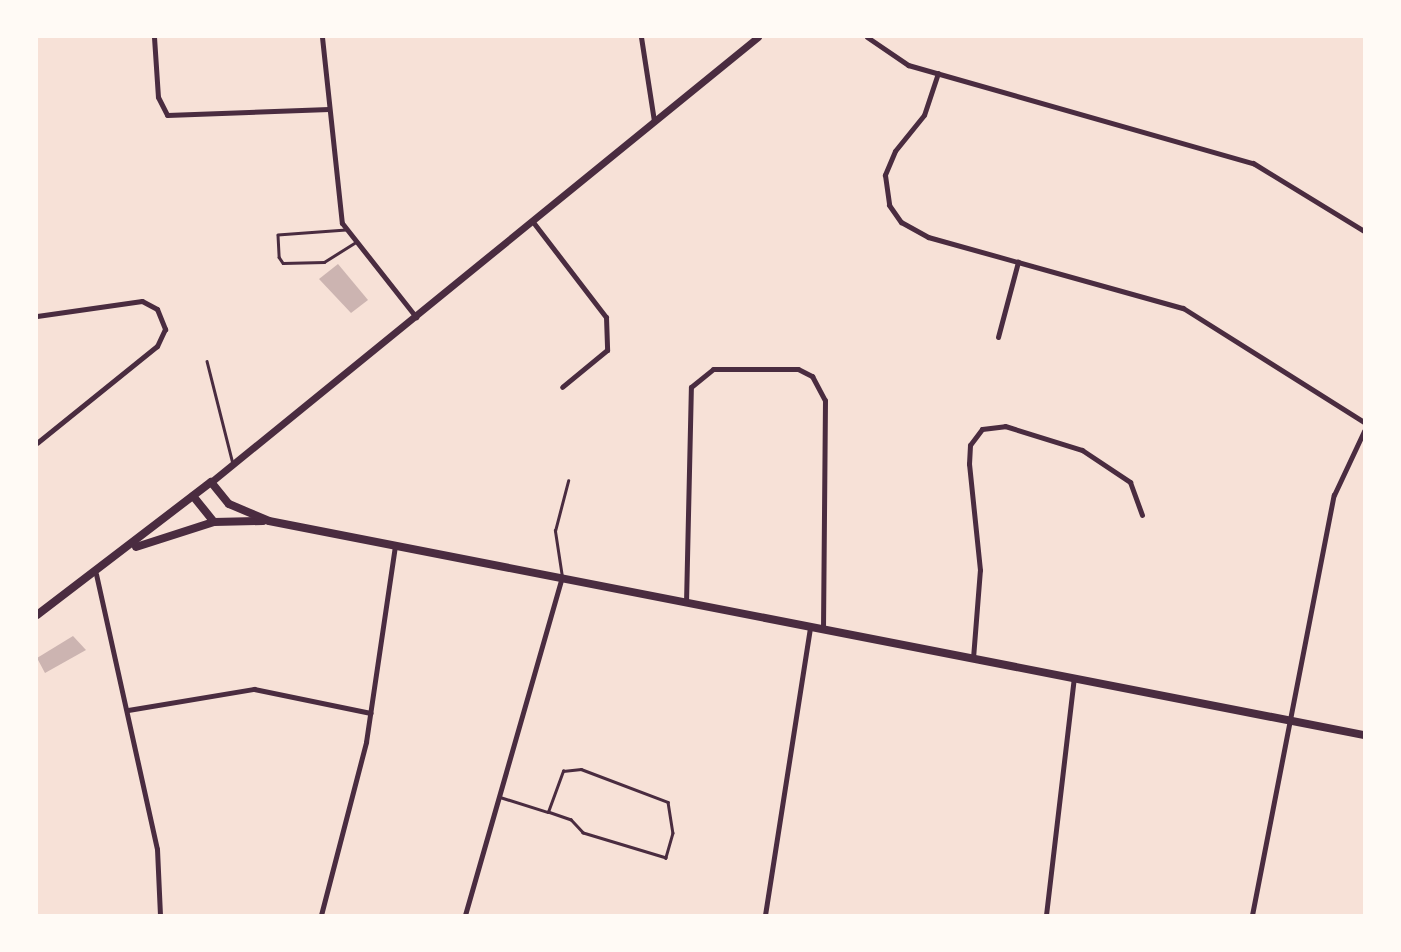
<!DOCTYPE html>
<style>
body{margin:0}
#map{position:relative;width:1401px;height:952px;overflow:hidden;background:#f7e1d7;font-family:"DejaVu Sans",sans-serif}
div>[style]{position:absolute}
.building>*{inset:0;background:#ccb4b1}
.service>*{height:2.5px;margin:-1.25px;padding:0 1.25px;transform-origin:1.25px;border-radius:1.25px;background:#4a2c40}
.minor>*{height:5px;margin:-2.5px;padding:0 2.5px;transform-origin:2.5px;border-radius:2.5px;background:#4a2c40}
.tertiary>*{height:7px;margin:-3.5px;padding:0 3.5px;transform-origin:3.5px;border-radius:3.5px;background:#4a2c40}
.secondary>*{height:8px;margin:-4px;padding:0 4px;transform-origin:4px;border-radius:4px;background:#4a2c40}
span{translate:-50% -50%;white-space:nowrap;text-align:center;line-height:1.15;-webkit-text-stroke:5px #fffaf5;paint-order:stroke}
.frame{position:absolute;inset:0;border:38px solid #fffaf5;pointer-events:none}
</style>
<div id="map">
<div class="building">
<i style="clip-path:polygon(338px 264px,368px 300px,351px 313px,319px 279px)"></i>
<i style="clip-path:polygon(73px 636px,86px 650px,45px 673px,37px 658px)"></i>
</div>
<div class="service">
<i style="left:346px;top:230px;width:68px;rotate:175.8deg"></i>
<i style="left:278px;top:235px;width:22px;rotate:87deg"></i>
<i style="left:279px;top:257px;width:7px;rotate:56deg"></i>
<i style="left:283px;top:263px;width:41px;rotate:-1.4deg"></i>
<i style="left:324px;top:262px;width:38px;rotate:-32deg"></i>
<i style="left:207px;top:361px;width:106px;rotate:75.8deg"></i>
<i style="left:562px;top:577px;width:47px;rotate:-98.7deg"></i>
<i style="left:555px;top:531px;width:52px;rotate:-75.4deg"></i>
<i style="left:500px;top:797px;width:50px;rotate:17.4deg"></i>
<i style="left:548px;top:812px;width:44px;rotate:-69.9deg"></i>
<i style="left:563px;top:771px;width:18px;rotate:-6deg"></i>
<i style="left:581px;top:769px;width:93px;rotate:20.8deg"></i>
<i style="left:668px;top:802px;width:31px;rotate:81deg"></i>
<i style="left:673px;top:833px;width:26px;rotate:106deg"></i>
<i style="left:666px;top:858px;width:87px;rotate:-163.2deg"></i>
<i style="left:583px;top:833px;width:18px;rotate:-133deg"></i>
<i style="left:571px;top:820px;width:24px;rotate:-161deg"></i>
</div>
<div class="minor">
<i style="left:154px;top:37px;width:60px;rotate:86.2deg"></i>
<i style="left:158px;top:97px;width:20px;rotate:63deg"></i>
<i style="left:167px;top:115px;width:162px;rotate:-2.1deg"></i>
<i style="left:322px;top:37px;width:187px;rotate:83.9deg"></i>
<i style="left:342px;top:223px;width:120px;rotate:51.8deg"></i>
<i style="left:641px;top:37px;width:85px;rotate:81.2deg"></i>
<i style="left:867px;top:37px;width:50px;rotate:34.3deg"></i>
<i style="left:908px;top:65px;width:359px;rotate:15.9deg"></i>
<i style="left:1253px;top:163px;width:130px;rotate:31.5deg"></i>
<i style="left:938px;top:73px;width:44px;rotate:108.4deg"></i>
<i style="left:924px;top:115px;width:46px;rotate:128.9deg"></i>
<i style="left:895px;top:151px;width:26px;rotate:113deg"></i>
<i style="left:885px;top:175px;width:30px;rotate:82deg"></i>
<i style="left:889px;top:205px;width:21px;rotate:55deg"></i>
<i style="left:901px;top:222px;width:31px;rotate:29deg"></i>
<i style="left:928px;top:237px;width:265px;rotate:15.6deg"></i>
<i style="left:1183px;top:308px;width:214px;rotate:32.2deg"></i>
<i style="left:533px;top:222px;width:120px;rotate:52.5deg"></i>
<i style="left:606px;top:317px;width:33px;rotate:88deg"></i>
<i style="left:607px;top:350px;width:58px;rotate:140.6deg"></i>
<i style="left:37px;top:316px;width:106px;rotate:-8.1deg"></i>
<i style="left:142px;top:301px;width:17px;rotate:28deg"></i>
<i style="left:157px;top:309px;width:22px;rotate:68deg"></i>
<i style="left:165px;top:329px;width:19px;rotate:115deg"></i>
<i style="left:157px;top:346px;width:154px;rotate:141.1deg"></i>
<i style="left:998px;top:337px;width:78px;rotate:-75.1deg"></i>
<i style="left:96px;top:574px;width:282px;rotate:77.5deg"></i>
<i style="left:157px;top:849px;width:66px;rotate:87.4deg"></i>
<i style="left:686px;top:603px;width:216px;rotate:-88.7deg"></i>
<i style="left:691px;top:387px;width:28px;rotate:-39deg"></i>
<i style="left:713px;top:369px;width:85px"></i>
<i style="left:798px;top:369px;width:16px;rotate:27deg"></i>
<i style="left:812px;top:376px;width:27px;rotate:62deg"></i>
<i style="left:825px;top:400px;width:230px;rotate:90.5deg"></i>
<i style="left:973px;top:658px;width:88px;rotate:-85.5deg"></i>
<i style="left:980px;top:570px;width:107px;rotate:-95.9deg"></i>
<i style="left:969px;top:464px;width:19px;rotate:-87deg"></i>
<i style="left:970px;top:445px;width:20px;rotate:-53deg"></i>
<i style="left:982px;top:429px;width:23px;rotate:-7deg"></i>
<i style="left:1005px;top:426px;width:81px;rotate:17.3deg"></i>
<i style="left:1082px;top:450px;width:58px;rotate:33.7deg"></i>
<i style="left:1130px;top:482px;width:35px;rotate:70deg"></i>
<i style="left:128px;top:710px;width:128px;rotate:-9.5deg"></i>
<i style="left:254px;top:689px;width:119px;rotate:11.6deg"></i>
<i style="left:321px;top:915px;width:179px;rotate:-75.4deg"></i>
<i style="left:366px;top:742px;width:198px;rotate:-81.6deg"></i>
<i style="left:465px;top:915px;width:352px;rotate:-74deg"></i>
<i style="left:765px;top:915px;width:291px;rotate:-81.1deg"></i>
<i style="left:1046px;top:915px;width:239px;rotate:-83.3deg"></i>
<i style="left:1252px;top:915px;width:428px;rotate:-79deg"></i>
<i style="left:1334px;top:495px;width:71px;rotate:-64.9deg"></i>
</div>
<div class="tertiary">
<i style="left:211px;top:482px;width:705px;rotate:-39.13deg"></i>
</div>
<div class="secondary">
<i style="left:193px;top:496px;width:33px;rotate:51deg"></i>
<i style="left:136px;top:547px;width:82px;rotate:-17.8deg"></i>
<i style="left:214px;top:522px;width:49px;rotate:-1.2deg"></i>
<i style="left:37px;top:615px;width:219px;rotate:-37.4deg"></i>
<i style="left:211px;top:482px;width:28px;rotate:51deg"></i>
<i style="left:229px;top:504px;width:43px;rotate:23deg"></i>
<i style="left:269px;top:521px;width:1116px;rotate:11.06deg"></i>
</div>
<div class="frame"></div>
</div>
